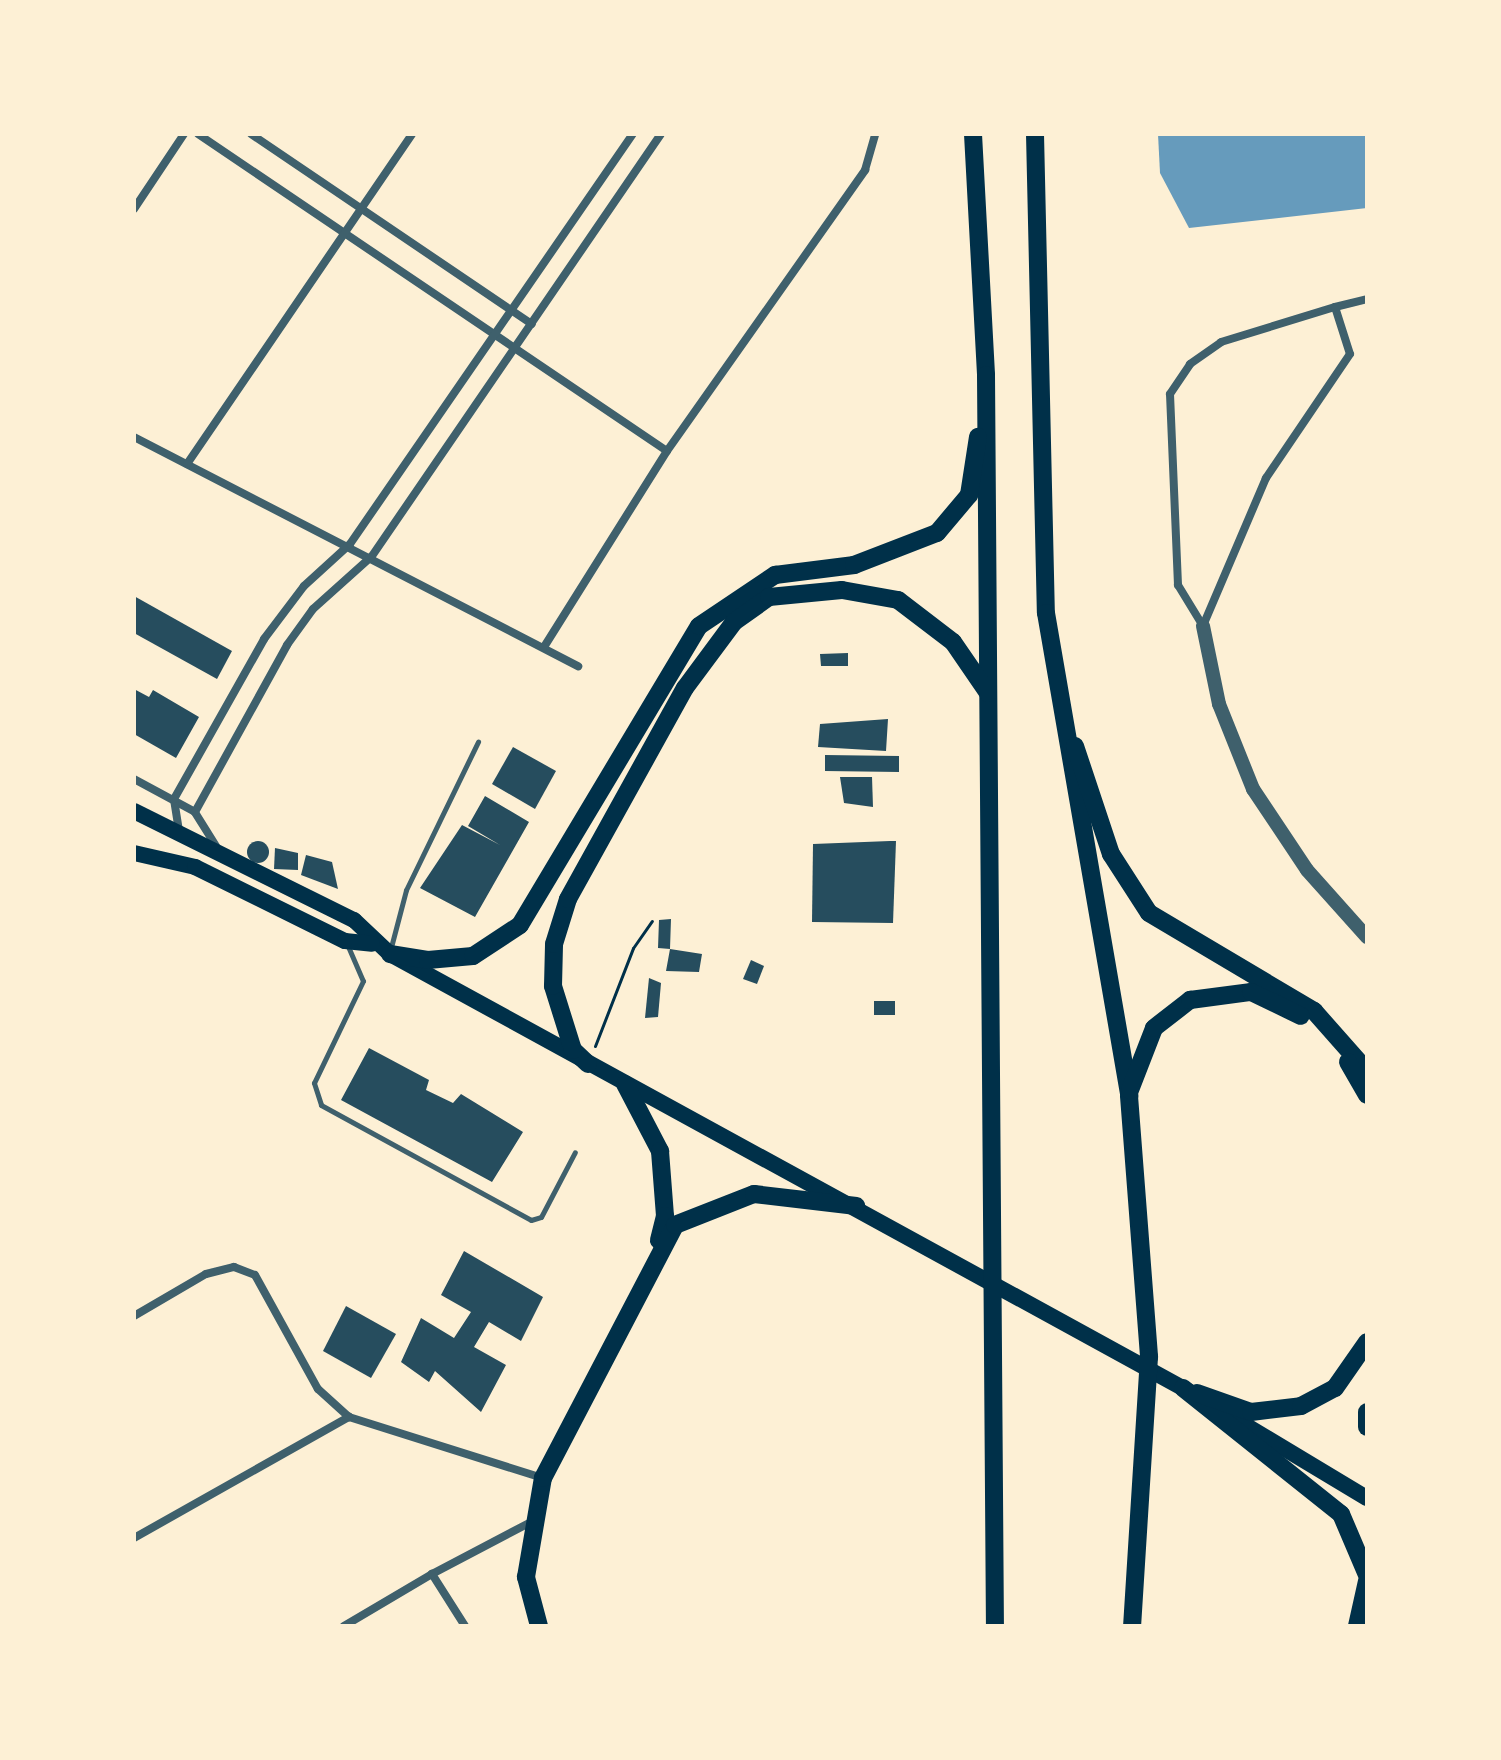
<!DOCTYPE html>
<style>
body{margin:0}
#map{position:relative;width:1501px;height:1760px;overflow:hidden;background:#fdf0d5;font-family:"Work Sans",sans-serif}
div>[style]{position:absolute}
.water>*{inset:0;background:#669bbc}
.building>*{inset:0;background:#264d5e}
.round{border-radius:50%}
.path>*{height:3px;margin:-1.5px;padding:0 1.5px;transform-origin:1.5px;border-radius:1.5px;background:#003049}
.service>*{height:5px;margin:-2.5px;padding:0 2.5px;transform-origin:2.5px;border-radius:2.5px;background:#3f606c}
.minor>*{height:8px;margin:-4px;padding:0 4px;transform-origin:4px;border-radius:4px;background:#3f606c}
.tertiary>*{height:14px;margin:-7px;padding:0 7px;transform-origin:7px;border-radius:7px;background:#3f606c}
.primary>*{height:16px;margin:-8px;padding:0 8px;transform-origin:8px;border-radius:8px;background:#003049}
.trunk>*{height:18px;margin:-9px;padding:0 9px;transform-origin:9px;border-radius:9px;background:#003049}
span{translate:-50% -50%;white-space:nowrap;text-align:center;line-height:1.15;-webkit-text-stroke:7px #fdf0d5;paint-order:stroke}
.frame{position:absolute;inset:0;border:136px solid #fdf0d5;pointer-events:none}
</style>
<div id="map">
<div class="water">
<i style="clip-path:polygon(1158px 134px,1367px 134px,1367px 208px,1189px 228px,1160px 173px)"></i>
</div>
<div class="building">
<i style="clip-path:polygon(134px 596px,232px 651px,217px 679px,134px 633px)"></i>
<i style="clip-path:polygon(848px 653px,848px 666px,821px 666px,820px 654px)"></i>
<i style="clip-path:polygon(134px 689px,149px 697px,153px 690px,199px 717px,176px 758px,134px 734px)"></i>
<i style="clip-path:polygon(888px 719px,886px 751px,818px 747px,820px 724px)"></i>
<i style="clip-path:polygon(513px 747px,556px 771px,535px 809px,492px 784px)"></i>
<i style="clip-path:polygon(825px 755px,899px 756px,899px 772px,825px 771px)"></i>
<i style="clip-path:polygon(840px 777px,872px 777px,873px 807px,844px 803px)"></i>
<i style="clip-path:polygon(485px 796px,529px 822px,475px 917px,420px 888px,462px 825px,500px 845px,468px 826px)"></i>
<i class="round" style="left:247px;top:841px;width:22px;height:22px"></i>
<i style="clip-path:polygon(890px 841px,896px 841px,893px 923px,812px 922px,813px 844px)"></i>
<i style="clip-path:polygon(275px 848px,298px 853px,298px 870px,274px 869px)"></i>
<i style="clip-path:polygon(306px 855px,332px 862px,338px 889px,301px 875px)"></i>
<i style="clip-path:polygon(671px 919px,670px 949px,702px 954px,699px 972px,666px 971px,670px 949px,658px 948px,659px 920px)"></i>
<i style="clip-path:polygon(751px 960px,764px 966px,757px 984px,743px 979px)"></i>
<i style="clip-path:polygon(649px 978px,661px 983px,658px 1017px,645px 1018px)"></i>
<i style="clip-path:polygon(874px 1001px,895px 1001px,895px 1015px,874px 1015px)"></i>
<i style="clip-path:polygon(369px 1048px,429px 1080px,426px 1090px,453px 1103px,461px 1094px,523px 1132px,492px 1182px,341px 1100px)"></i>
<i style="clip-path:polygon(464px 1251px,543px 1297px,521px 1341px,489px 1322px,474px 1347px,506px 1365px,481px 1412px,435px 1371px,429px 1382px,401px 1362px,421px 1318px,454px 1338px,471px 1312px,441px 1295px)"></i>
<i style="clip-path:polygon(346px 1306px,396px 1334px,371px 1378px,323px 1351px)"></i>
</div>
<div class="path">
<i style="left:595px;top:1046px;width:105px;rotate:-68.8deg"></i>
<i style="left:633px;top:948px;width:33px;rotate:-55deg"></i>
</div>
<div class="service">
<i style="left:347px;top:944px;width:40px;rotate:66.6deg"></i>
<i style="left:363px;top:981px;width:113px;rotate:115.7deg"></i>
<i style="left:314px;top:1083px;width:23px;rotate:72deg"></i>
<i style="left:321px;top:1105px;width:239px;rotate:28.7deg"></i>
<i style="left:531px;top:1220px;width:10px;rotate:-17deg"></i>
<i style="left:541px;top:1217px;width:73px;rotate:-62.4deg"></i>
<i style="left:390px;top:951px;width:63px;rotate:-75.3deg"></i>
<i style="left:406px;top:890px;width:165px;rotate:-64.1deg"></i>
</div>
<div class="minor">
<i style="left:198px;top:134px;width:566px;rotate:34.06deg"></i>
<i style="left:251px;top:134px;width:339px;rotate:34.1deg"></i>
<i style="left:134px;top:209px;width:90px;rotate:-56.3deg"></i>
<i style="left:1335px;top:307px;width:49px;rotate:72.3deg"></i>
<i style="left:1350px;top:354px;width:150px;rotate:124.1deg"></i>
<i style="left:1266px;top:478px;width:161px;rotate:113.1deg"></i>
<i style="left:1203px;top:626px;width:48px;rotate:-121.4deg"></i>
<i style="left:1178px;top:585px;width:191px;rotate:-92.4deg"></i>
<i style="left:1170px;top:394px;width:36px;rotate:-56deg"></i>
<i style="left:1190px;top:364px;width:38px;rotate:-35deg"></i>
<i style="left:1221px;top:342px;width:119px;rotate:-17.1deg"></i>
<i style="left:1335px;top:307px;width:33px;rotate:-14deg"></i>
<i style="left:134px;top:437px;width:500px;rotate:27.3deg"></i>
<i style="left:187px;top:464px;width:399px;rotate:-55.7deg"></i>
<i style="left:544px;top:647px;width:231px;rotate:-57.9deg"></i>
<i style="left:667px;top:451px;width:344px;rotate:-54.8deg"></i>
<i style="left:865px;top:170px;width:37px;rotate:-74deg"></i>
<i style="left:134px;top:779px;width:69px;rotate:28.4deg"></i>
<i style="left:179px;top:831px;width:32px;rotate:-99deg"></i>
<i style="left:174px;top:799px;width:184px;rotate:-60.6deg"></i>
<i style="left:264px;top:639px;width:66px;rotate:-53deg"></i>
<i style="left:304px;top:586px;width:62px;rotate:-42.4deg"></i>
<i style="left:350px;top:544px;width:498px;rotate:-55.4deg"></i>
<i style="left:216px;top:846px;width:40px;rotate:-122deg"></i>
<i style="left:195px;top:812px;width:191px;rotate:-61.1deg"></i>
<i style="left:287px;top:645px;width:44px;rotate:-54.2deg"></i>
<i style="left:313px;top:609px;width:79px;rotate:-41.9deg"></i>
<i style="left:372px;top:556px;width:511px;rotate:-55.6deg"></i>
<i style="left:134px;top:1316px;width:83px;rotate:-30.3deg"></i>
<i style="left:206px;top:1274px;width:29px;rotate:-14deg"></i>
<i style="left:234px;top:1267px;width:22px;rotate:21deg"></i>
<i style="left:255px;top:1275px;width:130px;rotate:61.1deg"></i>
<i style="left:318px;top:1389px;width:42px;rotate:42.1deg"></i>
<i style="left:349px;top:1417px;width:203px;rotate:17.5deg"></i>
<i style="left:134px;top:1538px;width:247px;rotate:-29.4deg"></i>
<i style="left:344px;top:1626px;width:102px;rotate:-30.6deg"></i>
<i style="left:465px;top:1626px;width:62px;rotate:-122.4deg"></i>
<i style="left:432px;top:1574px;width:114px;rotate:-27.7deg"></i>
</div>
<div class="tertiary">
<i style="left:1203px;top:626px;width:80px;rotate:78.4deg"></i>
<i style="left:1219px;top:704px;width:92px;rotate:68.2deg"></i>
<i style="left:1253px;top:789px;width:97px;rotate:56.3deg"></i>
<i style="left:1307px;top:870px;width:90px;rotate:48.2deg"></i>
</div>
<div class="primary">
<i style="left:134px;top:811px;width:246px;rotate:26.4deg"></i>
<i style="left:354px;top:920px;width:50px;rotate:43.4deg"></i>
<i style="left:390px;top:954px;width:914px;rotate:28.7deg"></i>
<i style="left:134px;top:853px;width:63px;rotate:12.9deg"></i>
<i style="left:195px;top:867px;width:167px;rotate:26.3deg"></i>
<i style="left:345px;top:941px;width:27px;rotate:6deg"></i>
<i style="left:1222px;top:1411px;width:169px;rotate:31deg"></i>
</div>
<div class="trunk">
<i style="left:973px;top:134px;width:241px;rotate:86.9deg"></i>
<i style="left:986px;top:375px;width:1251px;rotate:89.59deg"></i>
<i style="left:1035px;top:134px;width:479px;rotate:88.7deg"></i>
<i style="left:1046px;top:613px;width:490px;rotate:80.2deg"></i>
<i style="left:1129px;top:1096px;width:262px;rotate:85.6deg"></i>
<i style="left:1149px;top:1357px;width:270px;rotate:93.6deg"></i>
<i style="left:1075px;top:746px;width:114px;rotate:71.6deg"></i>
<i style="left:1111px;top:854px;width:70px;rotate:57.2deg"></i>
<i style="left:1149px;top:913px;width:192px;rotate:30.7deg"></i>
<i style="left:1314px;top:1011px;width:80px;rotate:48.5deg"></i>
<i style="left:390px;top:954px;width:38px;rotate:9deg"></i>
<i style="left:428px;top:960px;width:45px;rotate:-5.1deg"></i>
<i style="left:473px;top:956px;width:56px;rotate:-33.4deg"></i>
<i style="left:520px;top:925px;width:348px;rotate:-59.1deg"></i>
<i style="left:699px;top:626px;width:92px;rotate:-33.9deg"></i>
<i style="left:775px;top:575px;width:80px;rotate:-7.2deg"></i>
<i style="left:854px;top:565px;width:89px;rotate:-21.1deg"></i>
<i style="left:937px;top:533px;width:50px;rotate:-49.9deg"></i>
<i style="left:969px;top:495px;width:59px;rotate:-81.2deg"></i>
<i style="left:1348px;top:1062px;width:38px;rotate:60deg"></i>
<i style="left:588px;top:1064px;width:21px;rotate:-137deg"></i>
<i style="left:573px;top:1050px;width:67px;rotate:-107.4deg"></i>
<i style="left:553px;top:986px;width:42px;rotate:-88.6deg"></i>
<i style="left:554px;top:944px;width:47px;rotate:-72.7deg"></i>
<i style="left:568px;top:899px;width:241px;rotate:-61deg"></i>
<i style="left:685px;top:688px;width:82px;rotate:-53.4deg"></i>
<i style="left:734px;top:622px;width:43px;rotate:-35.5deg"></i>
<i style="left:769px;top:597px;width:73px;rotate:-5.5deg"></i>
<i style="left:842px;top:590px;width:57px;rotate:10.1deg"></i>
<i style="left:898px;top:600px;width:69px;rotate:37.4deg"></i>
<i style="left:953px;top:642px;width:62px;rotate:55.5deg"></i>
<i style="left:625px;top:1084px;width:76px;rotate:62.4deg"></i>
<i style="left:660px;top:1151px;width:65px;rotate:85.6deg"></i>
<i style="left:665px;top:1216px;width:25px;rotate:104deg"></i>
<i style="left:1130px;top:1090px;width:66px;rotate:-68.8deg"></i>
<i style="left:1154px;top:1028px;width:46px;rotate:-37.9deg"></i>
<i style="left:1190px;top:1000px;width:62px;rotate:-7.5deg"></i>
<i style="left:1251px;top:992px;width:55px;rotate:25.6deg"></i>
<i style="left:1183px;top:1388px;width:202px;rotate:38.6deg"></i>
<i style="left:1341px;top:1514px;width:66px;rotate:66.9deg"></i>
<i style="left:1197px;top:1393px;width:57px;rotate:19.4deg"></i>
<i style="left:1251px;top:1412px;width:50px;rotate:-6.8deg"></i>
<i style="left:1301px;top:1406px;width:38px;rotate:-28deg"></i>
<i style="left:1335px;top:1388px;width:56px;rotate:-55.2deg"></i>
<i style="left:1367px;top:1412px;width:15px;rotate:90deg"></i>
<i style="left:539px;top:1626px;width:51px;rotate:-104.9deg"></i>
<i style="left:526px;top:1577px;width:100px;rotate:-80.3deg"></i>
<i style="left:543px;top:1478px;width:285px;rotate:-62.4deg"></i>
<i style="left:675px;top:1225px;width:85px;rotate:-21.4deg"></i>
<i style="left:754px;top:1194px;width:103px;rotate:6.7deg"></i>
<i style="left:1357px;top:1626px;width:46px;rotate:-77.5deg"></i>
</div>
<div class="frame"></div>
</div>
